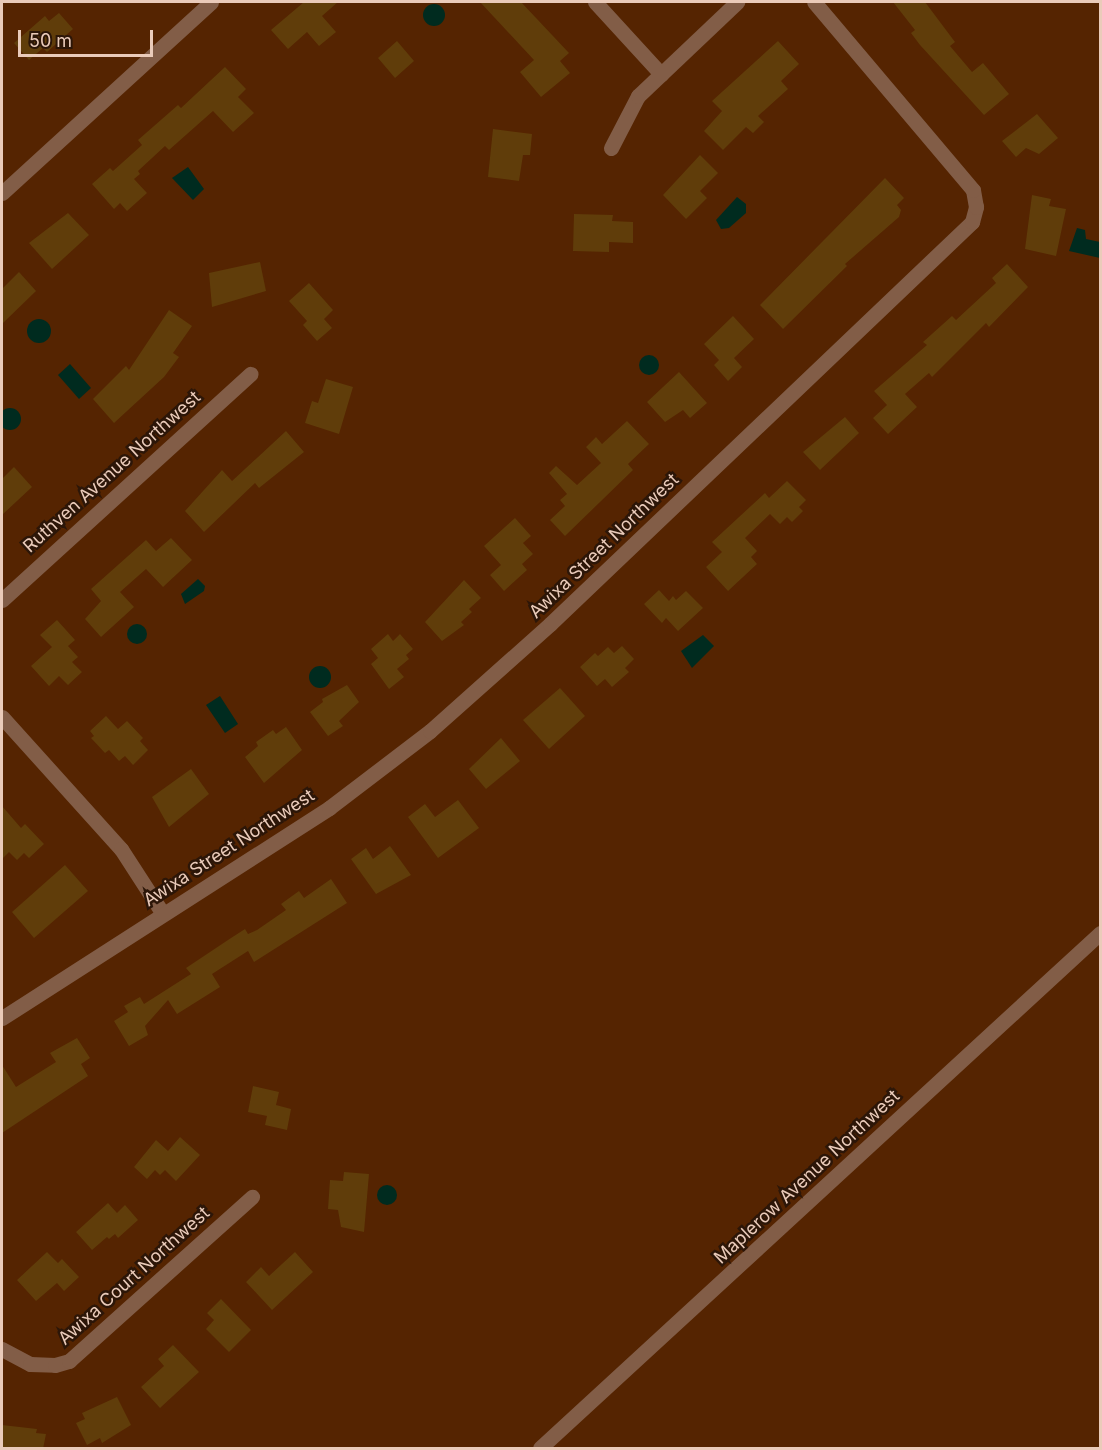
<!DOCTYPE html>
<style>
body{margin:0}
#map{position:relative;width:1102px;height:1450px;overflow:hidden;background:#552401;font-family:Inter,sans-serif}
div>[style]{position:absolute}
.water>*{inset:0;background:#002b1f}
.round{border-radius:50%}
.building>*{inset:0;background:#603d0a}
.minor>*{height:15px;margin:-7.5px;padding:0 7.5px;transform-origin:7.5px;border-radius:7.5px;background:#825d47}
span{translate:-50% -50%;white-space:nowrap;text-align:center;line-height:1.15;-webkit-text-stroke:5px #2c1608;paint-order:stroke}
.street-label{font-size:18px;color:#eacbba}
.frame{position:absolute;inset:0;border:3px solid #eacbba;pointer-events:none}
.scale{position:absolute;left:18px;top:30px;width:135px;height:27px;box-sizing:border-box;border:3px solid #eacbba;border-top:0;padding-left:8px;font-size:18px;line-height:21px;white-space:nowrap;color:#eacbba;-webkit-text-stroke:4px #2c1608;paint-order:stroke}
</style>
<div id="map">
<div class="water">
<i class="round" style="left:423px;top:4px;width:22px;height:22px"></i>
<i style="clip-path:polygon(188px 167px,204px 189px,193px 200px,172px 178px)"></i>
<i style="clip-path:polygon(737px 197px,746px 204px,746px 213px,729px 228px,721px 229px,716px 220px)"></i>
<i style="clip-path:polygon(1077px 228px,1085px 230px,1086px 239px,1100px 242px,1100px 258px,1069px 251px)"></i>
<i class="round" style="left:27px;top:319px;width:24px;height:24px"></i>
<i class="round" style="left:639px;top:355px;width:20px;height:20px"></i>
<i style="clip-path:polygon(70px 364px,91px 388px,79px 399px,58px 375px)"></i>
<i class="round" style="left:-1px;top:408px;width:22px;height:22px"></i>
<i style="clip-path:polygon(198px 579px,205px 586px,204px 591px,185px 604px,181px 594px)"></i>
<i class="round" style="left:127px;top:624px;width:20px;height:20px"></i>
<i style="clip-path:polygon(703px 635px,714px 646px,692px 668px,681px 651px)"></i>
<i class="round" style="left:309px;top:666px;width:22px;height:22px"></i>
<i style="clip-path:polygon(220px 696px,238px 724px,225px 733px,206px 705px)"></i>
<i class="round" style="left:377px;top:1185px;width:20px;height:20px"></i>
</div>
<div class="building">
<i style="clip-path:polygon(304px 2px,338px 2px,322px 16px,336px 32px,319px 46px,307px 32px,288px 49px,271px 30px)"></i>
<i style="clip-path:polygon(480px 2px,521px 2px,569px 53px,560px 61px,570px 73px,541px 97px,520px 72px,534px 60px)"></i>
<i style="clip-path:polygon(893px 2px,925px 2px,955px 42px,950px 46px,972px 72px,983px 63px,1009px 94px,984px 115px,920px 45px,911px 33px,915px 30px)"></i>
<i style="clip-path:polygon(59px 13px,73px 29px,47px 52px,43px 48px,29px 60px,14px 43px,45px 16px,49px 21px)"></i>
<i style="clip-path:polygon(397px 41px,414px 61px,395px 78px,378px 58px)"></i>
<i style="clip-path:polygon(778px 41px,799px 64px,781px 81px,788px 89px,758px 116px,764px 122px,753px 133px,746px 127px,723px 150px,704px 131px,722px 111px,712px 101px)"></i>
<i style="clip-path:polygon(225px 67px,246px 89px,238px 97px,254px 113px,233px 132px,213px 111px,169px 150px,165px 146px,138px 171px,140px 174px,134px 179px,147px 193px,127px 211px,120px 203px,114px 209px,92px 184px,110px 168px,113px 171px,142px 145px,138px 140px,178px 105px,181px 108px)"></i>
<i style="clip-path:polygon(1037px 114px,1058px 138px,1039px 154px,1026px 148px,1016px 157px,1002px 141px)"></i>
<i style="clip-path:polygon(493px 129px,532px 134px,530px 155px,523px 155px,519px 181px,488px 177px)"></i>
<i style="clip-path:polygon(700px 155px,718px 173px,700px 191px,707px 198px,686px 219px,663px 195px)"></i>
<i style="clip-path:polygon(885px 178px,904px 198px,897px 205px,901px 210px,899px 217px,845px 264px,847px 266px,783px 329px,760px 305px)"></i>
<i style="clip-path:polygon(1032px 195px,1051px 199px,1049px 206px,1066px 209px,1056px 256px,1025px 249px)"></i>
<i style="clip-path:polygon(68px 213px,89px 235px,52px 269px,29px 243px)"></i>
<i style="clip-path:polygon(574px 214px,613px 215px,612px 221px,633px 222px,633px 243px,609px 242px,609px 252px,573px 251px)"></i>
<i style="clip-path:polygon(260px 262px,266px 291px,212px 307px,209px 273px)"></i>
<i style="clip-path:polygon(1007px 264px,1028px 287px,989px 327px,986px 323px,932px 377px,929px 373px,905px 394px,917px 407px,888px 434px,873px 418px,887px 405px,874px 391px,927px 345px,923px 342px,952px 316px,956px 320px,996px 283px,992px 278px)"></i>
<i style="clip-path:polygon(19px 272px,36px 291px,2px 324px,2px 289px)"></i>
<i style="clip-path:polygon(309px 283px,333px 310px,324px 319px,332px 328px,317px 341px,303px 325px,307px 321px,289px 301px)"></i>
<i style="clip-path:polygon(169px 310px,192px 326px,173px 353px,179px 357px,164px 377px,114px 423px,93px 399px,126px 366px,129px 370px)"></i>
<i style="clip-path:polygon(733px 316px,754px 339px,734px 358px,742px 367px,728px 381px,714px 365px,719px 360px,704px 344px)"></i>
<i style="clip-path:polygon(679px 372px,707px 403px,690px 418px,683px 410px,665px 422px,647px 402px)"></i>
<i style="clip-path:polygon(326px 379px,353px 387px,339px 434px,305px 423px,312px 401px,318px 403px)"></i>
<i style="clip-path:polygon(845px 417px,859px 433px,820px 470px,803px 452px)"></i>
<i style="clip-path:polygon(627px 421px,649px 444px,628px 464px,633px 470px,565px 536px,550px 520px,565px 506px,560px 500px,567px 494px,549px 473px,556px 466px,577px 485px,601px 463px,586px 447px,596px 437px,602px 444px)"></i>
<i style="clip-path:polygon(286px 431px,304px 452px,259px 488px,255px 483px,204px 532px,185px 511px,222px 470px,232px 481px)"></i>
<i style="clip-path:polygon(14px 467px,32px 487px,2px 515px,2px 479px)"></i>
<i style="clip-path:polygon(787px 481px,806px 500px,799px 507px,803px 511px,792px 522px,787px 517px,780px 524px,770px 514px,745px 538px,757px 551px,751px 557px,757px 564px,728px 591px,706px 567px,722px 552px,712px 542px,765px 493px,769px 498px)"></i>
<i style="clip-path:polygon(515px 518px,531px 536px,523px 543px,533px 554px,522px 564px,527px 570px,504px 591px,490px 575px,501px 565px,484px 546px)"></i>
<i style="clip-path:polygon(171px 538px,192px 560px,163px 587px,146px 569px,120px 592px,134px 607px,101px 637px,85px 619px,101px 601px,91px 589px,146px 540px,156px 551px)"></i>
<i style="clip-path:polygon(464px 580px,481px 598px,469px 609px,472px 612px,461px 622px,464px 625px,442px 641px,425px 622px)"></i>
<i style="clip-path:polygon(659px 590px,669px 601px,673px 596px,676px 600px,686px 591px,703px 608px,678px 631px,666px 618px,662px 623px,644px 604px)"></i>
<i style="clip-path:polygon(57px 620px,75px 640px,68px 646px,78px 657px,72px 662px,82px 672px,68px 685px,59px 676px,49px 686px,31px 666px,52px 647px,40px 635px)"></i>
<i style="clip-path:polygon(388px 634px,393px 641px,400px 634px,413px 649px,406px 655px,409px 659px,397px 669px,404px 677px,389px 689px,371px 664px,378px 658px,371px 649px)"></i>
<i style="clip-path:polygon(622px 646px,634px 659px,625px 668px,629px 672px,612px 687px,605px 679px,597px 686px,580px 667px,595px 653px,598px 656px,608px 647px,614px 653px)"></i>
<i style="clip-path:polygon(347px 685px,359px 702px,339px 721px,343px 726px,328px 736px,310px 712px,323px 702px,322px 699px)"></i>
<i style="clip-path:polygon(560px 688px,585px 716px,549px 749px,523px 720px)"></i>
<i style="clip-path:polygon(106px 716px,118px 729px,127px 721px,143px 738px,140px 741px,148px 750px,133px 765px,125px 756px,119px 761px,109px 750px,105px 753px,91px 738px,94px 736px,90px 731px)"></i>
<i style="clip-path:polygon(286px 727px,302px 750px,264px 783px,245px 757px,258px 746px,256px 742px,273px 730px,276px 734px)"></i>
<i style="clip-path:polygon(501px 738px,520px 761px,486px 789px,469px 769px)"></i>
<i style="clip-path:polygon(191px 769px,209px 794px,169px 827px,152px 797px)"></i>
<i style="clip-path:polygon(458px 800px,479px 828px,438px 858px,408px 817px,425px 804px,435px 817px)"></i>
<i style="clip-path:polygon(2px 806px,21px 828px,25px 824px,44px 844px,29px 858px,24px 853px,17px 860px,9px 852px,2px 859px)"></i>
<i style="clip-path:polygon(390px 846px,411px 875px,376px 894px,351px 859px,366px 848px,373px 859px)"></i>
<i style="clip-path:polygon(65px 865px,88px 891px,34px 938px,12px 912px)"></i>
<i style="clip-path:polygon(331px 879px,347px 903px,254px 962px,248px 951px,212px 974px,220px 987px,177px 1014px,168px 1000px,145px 1026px,148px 1035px,129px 1046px,114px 1021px,128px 1012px,124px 1006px,140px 997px,144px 1004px,191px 974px,186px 968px,231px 938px,245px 929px,248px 934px,257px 930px,286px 910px,281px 904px,299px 891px,304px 898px)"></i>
<i style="clip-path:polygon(77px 1038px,90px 1058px,81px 1064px,88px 1076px,2px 1133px,2px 1065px,16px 1087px,56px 1062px,50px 1053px)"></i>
<i style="clip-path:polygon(253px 1086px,279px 1092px,276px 1105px,291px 1109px,287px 1130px,265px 1125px,267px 1116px,248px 1112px)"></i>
<i style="clip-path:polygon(180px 1137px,200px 1155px,176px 1181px,165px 1170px,160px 1175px,155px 1170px,147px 1179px,134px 1167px,156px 1140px,168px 1151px)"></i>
<i style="clip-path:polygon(344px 1172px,369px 1174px,364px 1232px,341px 1227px,338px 1210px,328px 1209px,330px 1180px,343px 1181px)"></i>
<i style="clip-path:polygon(108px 1203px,117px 1213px,125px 1205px,138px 1220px,118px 1238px,115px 1234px,109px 1239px,107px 1237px,92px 1250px,76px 1232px)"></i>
<i style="clip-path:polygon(47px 1252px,58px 1263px,62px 1259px,79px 1277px,64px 1291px,57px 1283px,36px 1301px,17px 1280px)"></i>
<i style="clip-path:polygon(295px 1252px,313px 1272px,272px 1310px,246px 1282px,261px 1267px,269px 1276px)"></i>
<i style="clip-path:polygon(221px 1299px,251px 1330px,229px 1352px,206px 1329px,214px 1320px,207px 1313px)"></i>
<i style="clip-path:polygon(173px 1345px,199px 1372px,160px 1408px,141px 1387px,164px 1366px,158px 1359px)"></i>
<i style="clip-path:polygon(117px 1397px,131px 1425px,102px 1443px,100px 1438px,87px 1445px,76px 1423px,85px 1419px,82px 1413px)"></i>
<i style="clip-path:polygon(2px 1425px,37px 1429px,36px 1433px,46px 1434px,43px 1449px,2px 1449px)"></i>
</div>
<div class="minor">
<i style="left:595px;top:2px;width:98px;rotate:47.5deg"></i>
<i style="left:611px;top:148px;width:59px;rotate:-62.6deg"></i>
<i style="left:638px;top:96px;width:137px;rotate:-43.5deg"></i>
<i style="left:2px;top:193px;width:283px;rotate:-42.4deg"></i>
<i style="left:2px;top:600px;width:336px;rotate:-42.3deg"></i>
<i style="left:2px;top:717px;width:178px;rotate:48deg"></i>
<i style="left:121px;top:849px;width:77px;rotate:57.1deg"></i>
<i style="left:2px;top:1018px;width:389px;rotate:-32.7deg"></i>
<i style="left:329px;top:808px;width:127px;rotate:-37.3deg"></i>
<i style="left:430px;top:731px;width:161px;rotate:-41.7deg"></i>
<i style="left:550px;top:624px;width:583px;rotate:-43.61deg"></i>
<i style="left:972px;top:222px;width:16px;rotate:-75deg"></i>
<i style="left:976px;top:207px;width:17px;rotate:-100deg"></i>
<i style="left:973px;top:190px;width:246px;rotate:-130.2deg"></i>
<i style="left:2px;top:1349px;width:32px;rotate:28deg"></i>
<i style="left:30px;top:1364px;width:25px;rotate:2deg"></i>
<i style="left:55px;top:1365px;width:15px;rotate:-16deg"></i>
<i style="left:69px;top:1361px;width:246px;rotate:-41.9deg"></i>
<i style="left:540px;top:1448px;width:761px;rotate:-42.6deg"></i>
</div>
<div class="street-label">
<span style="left:112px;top:472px;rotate:-42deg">Ruthven Avenue Northwest</span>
<span style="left:604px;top:546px;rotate:-44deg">Awixa Street Northwest</span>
<span style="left:229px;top:848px;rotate:-33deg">Awixa Street Northwest</span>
<span style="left:807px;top:1177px;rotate:-43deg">Maplerow Avenue Northwest</span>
<span style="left:134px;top:1276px;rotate:-42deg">Awixa Court Northwest</span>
</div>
<div class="frame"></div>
<div class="scale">50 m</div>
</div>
